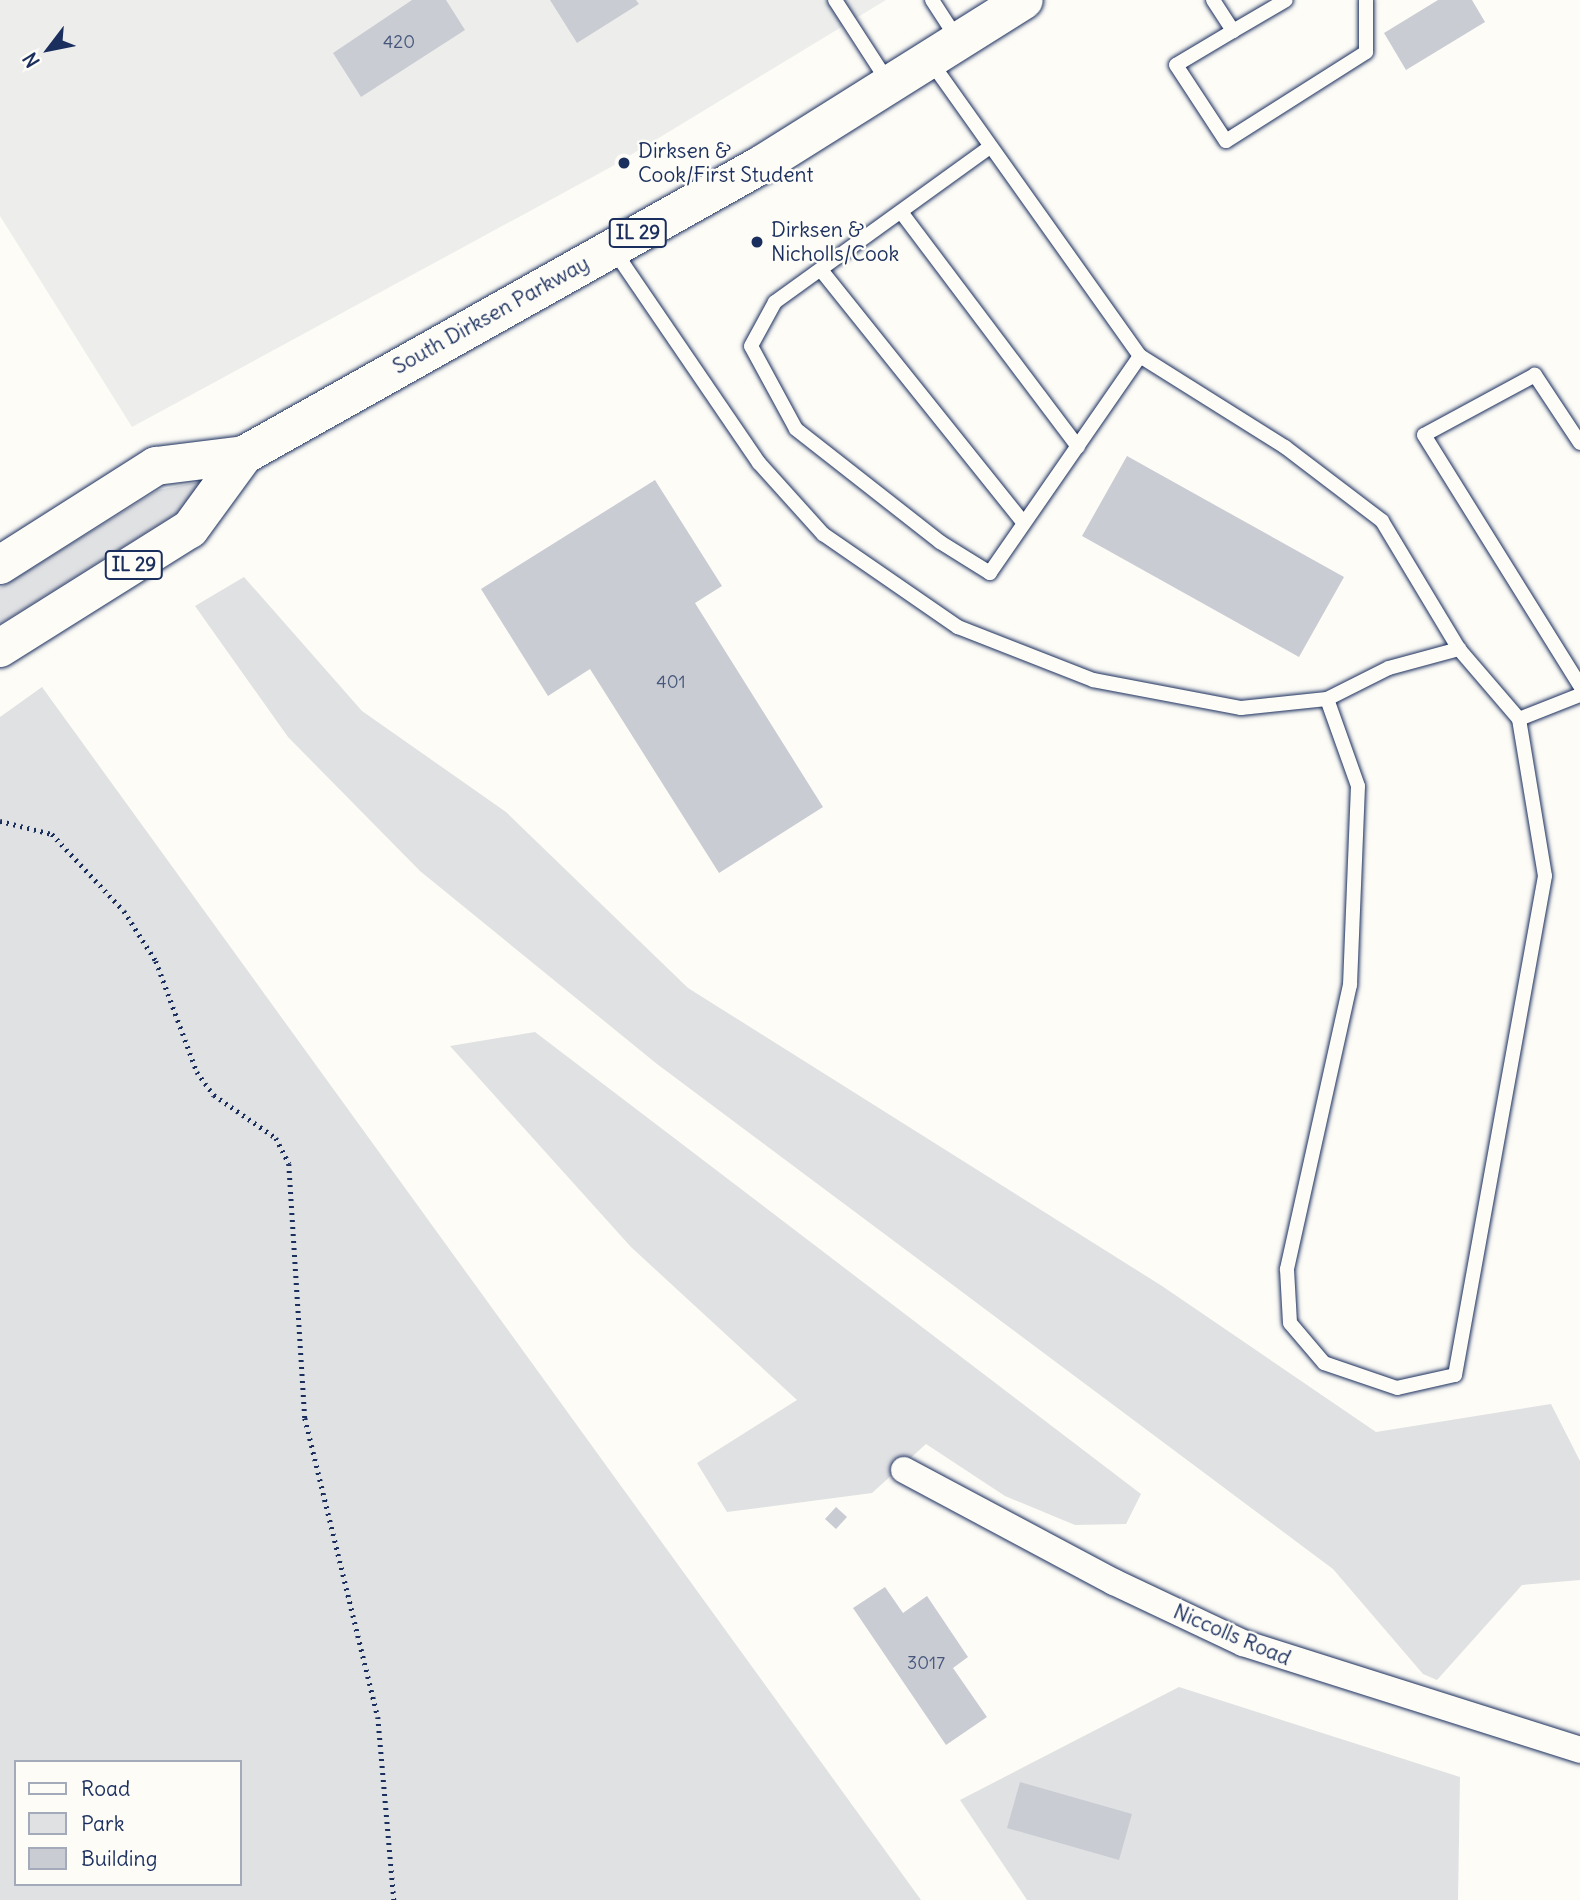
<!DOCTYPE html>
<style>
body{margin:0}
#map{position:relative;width:1580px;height:1900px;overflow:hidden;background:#fdfcf7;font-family:Delius,sans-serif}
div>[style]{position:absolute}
.built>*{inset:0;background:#edeeec}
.green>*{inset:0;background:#e0e1e3}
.building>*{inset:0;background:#c9ccd3}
.path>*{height:4.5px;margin-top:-2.25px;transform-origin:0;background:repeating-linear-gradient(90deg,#1b2f5e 0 2px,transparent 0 7px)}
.roads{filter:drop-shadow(0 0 2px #1b2f5e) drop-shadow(0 0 2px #1b2f5e)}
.lane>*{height:14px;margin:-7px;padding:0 7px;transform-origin:7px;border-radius:7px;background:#fdfcf7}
.street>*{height:26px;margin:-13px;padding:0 13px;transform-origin:13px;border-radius:13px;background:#fdfcf7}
.primary>*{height:38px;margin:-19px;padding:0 19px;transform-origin:19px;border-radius:19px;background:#fdfcf7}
.dots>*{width:19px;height:19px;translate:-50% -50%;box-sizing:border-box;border:4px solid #fdfcf7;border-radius:50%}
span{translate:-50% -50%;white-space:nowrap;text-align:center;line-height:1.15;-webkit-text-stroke:5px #fdfcf7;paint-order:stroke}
.number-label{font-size:18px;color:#46567b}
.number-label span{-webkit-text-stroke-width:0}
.shield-label span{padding:2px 5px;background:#fdfcf7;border:2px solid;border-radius:5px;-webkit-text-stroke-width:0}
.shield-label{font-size:19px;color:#1b2f5e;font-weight:700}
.poi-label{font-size:21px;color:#1b2f5e}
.left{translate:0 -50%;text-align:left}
.street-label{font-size:21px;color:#1b2f5e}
.legend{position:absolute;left:14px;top:1760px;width:228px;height:126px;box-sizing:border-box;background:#fdfcf7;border:2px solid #a3aaba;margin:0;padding:9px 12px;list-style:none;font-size:21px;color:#1b2f5e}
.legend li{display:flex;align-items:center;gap:14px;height:35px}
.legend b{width:35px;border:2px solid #a3aaba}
.north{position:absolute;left:14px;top:14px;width:70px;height:70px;-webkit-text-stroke:5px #fdfcf7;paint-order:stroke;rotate:238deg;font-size:19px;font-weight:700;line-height:28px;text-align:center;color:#1b2f5e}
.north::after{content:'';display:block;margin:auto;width:24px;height:32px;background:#1b2f5e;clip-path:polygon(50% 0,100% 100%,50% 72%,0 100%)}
</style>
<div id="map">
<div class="built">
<i style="clip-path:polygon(0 0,886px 0,611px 167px,132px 427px,0 216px)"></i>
</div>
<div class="green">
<i style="clip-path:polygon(199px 482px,206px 495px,0 624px,0 588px,158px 490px)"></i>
<i style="clip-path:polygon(244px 577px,362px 711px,506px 812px,688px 988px,1162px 1286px,1376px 1432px,1551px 1404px,1580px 1461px,1580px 1580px,1522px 1585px,1437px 1680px,1423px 1674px,1333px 1569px,657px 1064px,420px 871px,288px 737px,195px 606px)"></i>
<i style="clip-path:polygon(evenodd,42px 687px,921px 1900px,0 1900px,0 717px,42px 687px,16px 1762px,240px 1762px,240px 1884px,16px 1884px,16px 1762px)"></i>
<i style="clip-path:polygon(535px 1032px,1141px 1494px,1126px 1524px,1075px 1525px,1005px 1496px,926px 1444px,872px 1493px,727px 1512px,697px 1463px,797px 1400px,631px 1247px,450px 1046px)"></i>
<i style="clip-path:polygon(1179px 1687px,1460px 1777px,1458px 1900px,1027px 1900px,960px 1800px)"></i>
</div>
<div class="building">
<i style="clip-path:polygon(412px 0,446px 0,465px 30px,361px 97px,333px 53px)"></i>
<i style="clip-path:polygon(550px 0,636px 0,639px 4px,577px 43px)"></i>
<i style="clip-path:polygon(1438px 0,1472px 0,1485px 22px,1406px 70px,1384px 33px)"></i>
<i style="clip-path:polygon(1127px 456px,1344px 577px,1299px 657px,1082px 536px)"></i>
<i style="clip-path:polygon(655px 480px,722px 586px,695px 603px,823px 807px,719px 873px,590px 669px,548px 696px,481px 589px)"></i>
<i style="clip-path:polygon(836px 1507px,847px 1517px,836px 1529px,825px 1519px)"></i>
<i style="clip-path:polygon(885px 1587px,903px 1613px,927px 1596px,968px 1657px,953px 1668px,987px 1717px,946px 1745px,853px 1608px)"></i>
<i style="clip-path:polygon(1020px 1782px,1132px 1814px,1119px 1860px,1007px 1828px)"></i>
</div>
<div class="path">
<i style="left:0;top:821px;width:54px;rotate:14deg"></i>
<i style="left:52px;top:834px;width:105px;rotate:46.9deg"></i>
<i style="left:124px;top:911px;width:59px;rotate:57.4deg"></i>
<i style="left:156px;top:961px;width:118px;rotate:69.7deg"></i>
<i style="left:197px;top:1072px;width:29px;rotate:54deg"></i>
<i style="left:214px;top:1095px;width:75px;rotate:34.7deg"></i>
<i style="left:276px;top:1138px;width:29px;rotate:63deg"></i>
<i style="left:289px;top:1164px;width:255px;rotate:86.4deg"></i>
<i style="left:305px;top:1418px;width:308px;rotate:76.3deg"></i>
<i style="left:378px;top:1717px;width:184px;rotate:85deg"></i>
</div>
<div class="roads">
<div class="lane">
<i style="left:835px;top:0;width:98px;rotate:57.1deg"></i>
<i style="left:932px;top:0;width:48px;rotate:57deg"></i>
<i style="left:1213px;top:0;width:37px;rotate:57deg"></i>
<i style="left:1233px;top:31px;width:61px;rotate:-30.3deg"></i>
<i style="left:1233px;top:31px;width:66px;rotate:149.2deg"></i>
<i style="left:1176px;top:65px;width:91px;rotate:56.7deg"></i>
<i style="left:1226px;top:141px;width:166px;rotate:-32.4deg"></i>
<i style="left:1366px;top:52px;width:52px;rotate:-90deg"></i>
<i style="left:931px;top:62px;width:361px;rotate:54.6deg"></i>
<i style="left:1140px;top:356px;width:264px;rotate:124.7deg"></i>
<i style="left:990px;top:573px;width:59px;rotate:-148.2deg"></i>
<i style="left:940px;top:542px;width:183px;rotate:-141.9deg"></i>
<i style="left:796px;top:429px;width:94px;rotate:-118.5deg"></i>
<i style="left:751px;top:346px;width:50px;rotate:-61.4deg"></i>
<i style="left:775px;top:302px;width:265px;rotate:-35.8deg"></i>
<i style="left:901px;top:212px;width:294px;rotate:53deg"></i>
<i style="left:613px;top:249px;width:259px;rotate:55.7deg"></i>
<i style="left:759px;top:463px;width:96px;rotate:48deg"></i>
<i style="left:823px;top:534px;width:164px;rotate:34.6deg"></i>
<i style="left:958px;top:627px;width:145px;rotate:21.4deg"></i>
<i style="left:1093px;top:680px;width:151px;rotate:10.7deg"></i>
<i style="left:1241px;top:708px;width:86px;rotate:-6deg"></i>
<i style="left:821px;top:270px;width:324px;rotate:51.3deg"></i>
<i style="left:1140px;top:356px;width:171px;rotate:32.1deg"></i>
<i style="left:1285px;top:447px;width:122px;rotate:37.3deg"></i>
<i style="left:1382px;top:521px;width:149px;rotate:59deg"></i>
<i style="left:1459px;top:649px;width:92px;rotate:49.4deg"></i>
<i style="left:1519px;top:719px;width:159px;rotate:80.6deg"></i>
<i style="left:1545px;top:876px;width:507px;rotate:100.22deg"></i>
<i style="left:1455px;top:1375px;width:59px;rotate:167.4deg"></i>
<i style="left:1397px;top:1388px;width:77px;rotate:-161.1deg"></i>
<i style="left:1324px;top:1363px;width:52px;rotate:-130.4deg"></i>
<i style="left:1290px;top:1323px;width:54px;rotate:-93.2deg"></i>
<i style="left:1287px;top:1269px;width:291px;rotate:-77.5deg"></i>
<i style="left:1350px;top:985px;width:199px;rotate:-87.7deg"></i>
<i style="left:1358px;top:786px;width:92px;rotate:-109.6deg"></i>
<i style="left:1327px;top:699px;width:69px;rotate:-26.6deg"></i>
<i style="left:1389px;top:668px;width:73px;rotate:-15.2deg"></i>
<i style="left:1580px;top:443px;width:82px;rotate:-123.5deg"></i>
<i style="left:1535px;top:375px;width:126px;rotate:151.6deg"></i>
<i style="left:1424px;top:435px;width:296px;rotate:58.1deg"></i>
<i style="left:1519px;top:719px;width:66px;rotate:-21.5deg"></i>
</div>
<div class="street">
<i style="left:904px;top:1470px;width:238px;rotate:28.1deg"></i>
<i style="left:1114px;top:1582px;width:143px;rotate:25.3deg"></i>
<i style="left:1243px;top:1643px;width:354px;rotate:17.6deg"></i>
</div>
<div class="primary">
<i style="left:0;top:565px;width:185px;rotate:-32.4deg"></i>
<i style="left:156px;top:466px;width:89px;rotate:-7.1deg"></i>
<i style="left:244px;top:455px;width:593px;rotate:-29.29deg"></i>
<i style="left:761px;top:165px;width:310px;rotate:-32.1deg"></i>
<i style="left:0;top:648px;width:224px;rotate:-32.1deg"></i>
<i style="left:190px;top:529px;width:92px;rotate:-53.9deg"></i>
</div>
</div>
<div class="dots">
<i style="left:624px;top:163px;background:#1b2f5e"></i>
<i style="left:757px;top:242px;background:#1b2f5e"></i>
</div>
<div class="number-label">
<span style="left:399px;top:42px">420</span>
<span style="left:671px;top:682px">401</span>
<span style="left:926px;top:1663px">3017</span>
</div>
<div class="shield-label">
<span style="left:638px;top:233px">IL 29</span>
<span style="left:134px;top:565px">IL 29</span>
</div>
<div class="poi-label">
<span class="left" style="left:638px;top:163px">Dirksen &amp;<br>Cook/First Student</span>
<span class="left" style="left:771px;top:242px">Dirksen &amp;<br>Nicholls/Cook</span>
</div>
<div class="street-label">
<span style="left:491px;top:315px;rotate:-29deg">South Dirksen Parkway</span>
<span style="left:1232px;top:1635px;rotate:23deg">Niccolls Road</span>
</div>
<ul class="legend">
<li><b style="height:9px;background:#fdfcf7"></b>Road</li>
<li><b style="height:19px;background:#e0e1e3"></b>Park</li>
<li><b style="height:19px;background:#c9ccd3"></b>Building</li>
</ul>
<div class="north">N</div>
</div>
